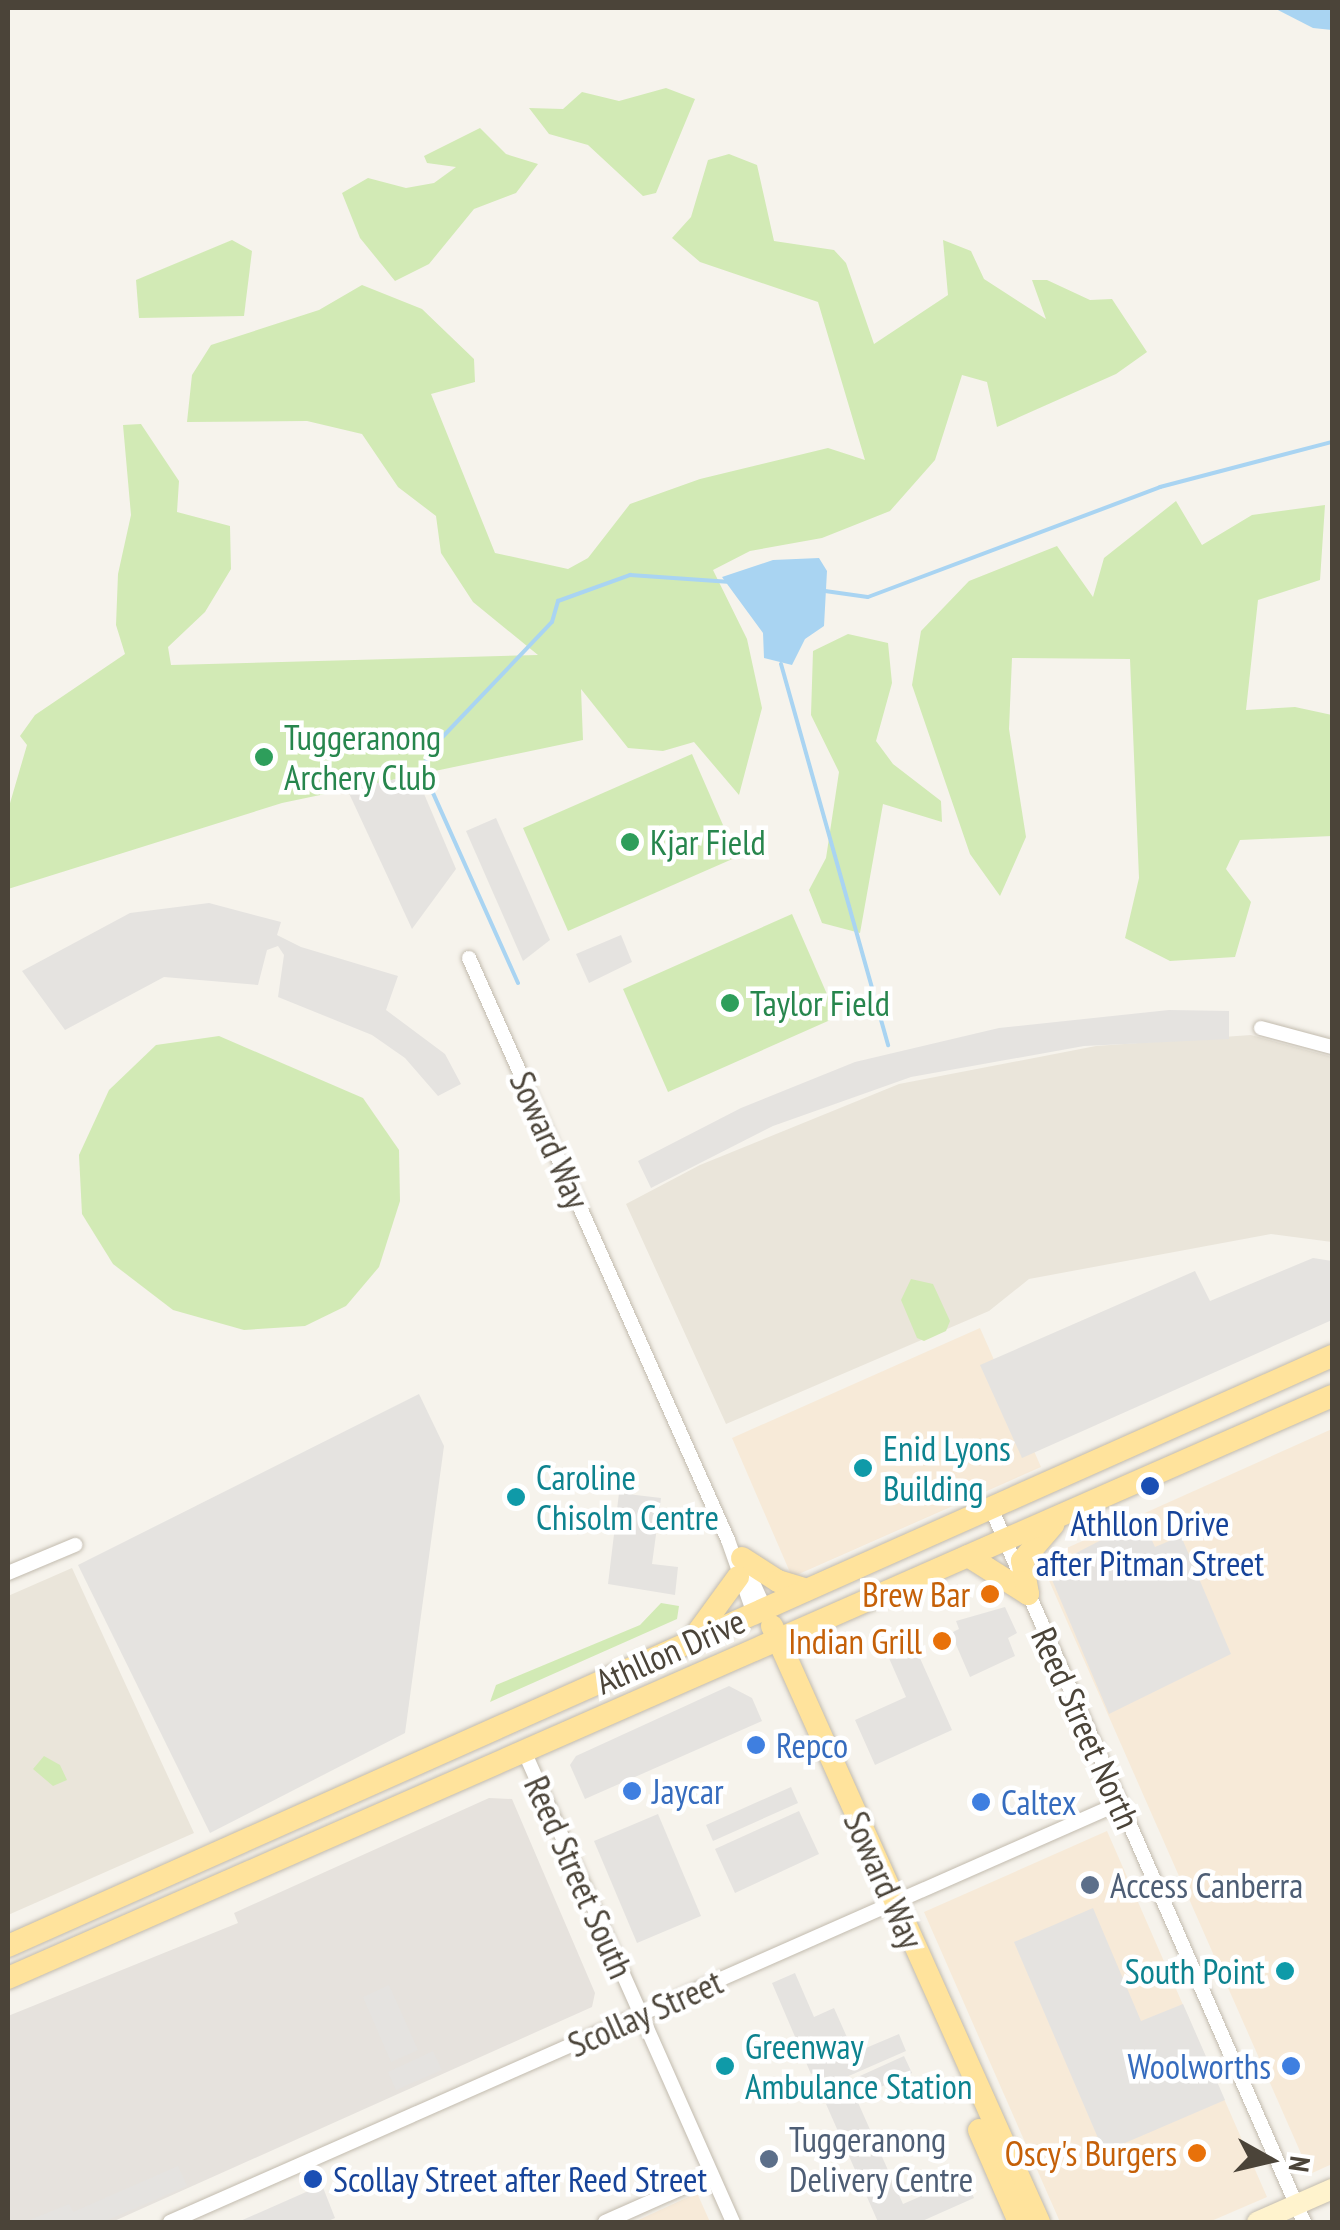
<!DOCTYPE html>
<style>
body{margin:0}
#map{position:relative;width:1340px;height:2230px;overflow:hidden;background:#f6f3ec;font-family:"PT Sans Narrow",sans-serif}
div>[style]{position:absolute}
.residential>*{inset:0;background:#eae5da}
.commercial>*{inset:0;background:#f7ead8}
.industrial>*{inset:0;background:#e6e2dd}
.green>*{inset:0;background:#d2eab5}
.parking>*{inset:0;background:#e5e3e0}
.water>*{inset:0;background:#a9d4f2}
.stream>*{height:4px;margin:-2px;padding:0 2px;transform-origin:2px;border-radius:2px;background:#a9d4f2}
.roads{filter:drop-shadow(0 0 2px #c2bbae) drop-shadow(0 0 2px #c2bbae)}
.street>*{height:14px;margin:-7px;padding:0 7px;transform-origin:7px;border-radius:7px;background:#fff}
.secondary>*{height:20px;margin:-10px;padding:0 10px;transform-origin:10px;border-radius:10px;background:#fff3cd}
.primary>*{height:22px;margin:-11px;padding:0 11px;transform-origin:11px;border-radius:11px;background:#ffe39c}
.dots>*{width:28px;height:28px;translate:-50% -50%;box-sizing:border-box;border:5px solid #fff;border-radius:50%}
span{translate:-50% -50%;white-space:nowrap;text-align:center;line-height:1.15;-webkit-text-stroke:9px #fff;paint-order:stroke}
.leisure-label{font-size:35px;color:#27864d}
.left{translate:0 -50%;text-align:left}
.street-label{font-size:35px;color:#4b4439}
.culture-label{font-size:35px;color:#0d838f}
.right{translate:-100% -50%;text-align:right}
.transit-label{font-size:35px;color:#164399}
.food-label{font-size:35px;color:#c56008}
.shop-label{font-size:35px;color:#366cbe}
.service-label{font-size:35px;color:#4e5e75}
.frame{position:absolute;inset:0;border:10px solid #4b4439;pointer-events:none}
.north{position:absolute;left:1220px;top:2110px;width:100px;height:100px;-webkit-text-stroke:8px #fff;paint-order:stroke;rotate:98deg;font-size:28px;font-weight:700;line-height:40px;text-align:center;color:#4b4439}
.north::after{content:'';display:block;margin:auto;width:35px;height:45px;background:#4b4439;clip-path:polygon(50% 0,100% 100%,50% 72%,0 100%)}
</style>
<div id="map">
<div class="residential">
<i style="clip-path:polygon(1251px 1035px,1332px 1057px,1332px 1242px,1271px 1234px,1029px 1279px,989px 1311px,726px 1424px,626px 1204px,700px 1165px,899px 1084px,1096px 1046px)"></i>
<i style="clip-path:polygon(72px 1568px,194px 1833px,8px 1915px,8px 1596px)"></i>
</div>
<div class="commercial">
<i style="clip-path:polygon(980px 1328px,1041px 1467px,792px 1577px,732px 1438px)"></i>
<i style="clip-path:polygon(1332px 1429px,1332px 2164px,1310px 2174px,1040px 1560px)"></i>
<i style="clip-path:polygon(1107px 1831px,1267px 2197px,1209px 2222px,1060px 2222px,924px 1912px)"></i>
<i style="clip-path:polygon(697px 2193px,710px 2222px,634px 2222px)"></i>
</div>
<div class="industrial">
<i style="clip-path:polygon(489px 1798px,512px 1799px,595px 1993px,592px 2007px,112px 2222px,8px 2222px,8px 2016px,238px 1923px,234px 1913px)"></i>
</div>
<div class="green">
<i style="clip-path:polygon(666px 88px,695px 99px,656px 193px,643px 196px,588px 145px,549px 134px,529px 108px,563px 109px,582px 92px,619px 101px)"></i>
<i style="clip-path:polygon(480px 128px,506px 154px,538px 164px,516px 193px,474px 209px,429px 264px,395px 281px,360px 238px,342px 193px,368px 178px,406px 188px,434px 183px,456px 167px,427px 163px,424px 156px)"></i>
<i style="clip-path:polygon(729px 154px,757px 165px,774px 241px,834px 250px,846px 263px,874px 344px,948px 295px,943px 240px,971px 251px,984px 279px,1046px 319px,1032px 280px,1047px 280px,1090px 300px,1112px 299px,1147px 352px,1116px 374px,997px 427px,987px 382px,962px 375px,935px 460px,890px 511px,822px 538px,750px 551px,713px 570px,747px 639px,762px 708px,739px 795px,694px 742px,663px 751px,628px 748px,581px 689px,583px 740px,282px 803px,8px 889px,8px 810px,27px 745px,20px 736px,35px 715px,125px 654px,116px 625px,118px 574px,131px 515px,123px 425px,141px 424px,179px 481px,177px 512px,230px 526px,231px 569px,205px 612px,168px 647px,171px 665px,538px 655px,473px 602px,441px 553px,436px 516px,398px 487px,362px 434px,307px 421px,187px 422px,192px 375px,211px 345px,319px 310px,362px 285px,422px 309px,474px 359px,475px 382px,431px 394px,495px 553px,568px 569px,588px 558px,630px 504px,700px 479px,828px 448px,865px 460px,818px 302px,700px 262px,672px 238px,691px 217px,708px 160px)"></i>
<i style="clip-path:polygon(232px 240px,252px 251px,244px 316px,139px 318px,136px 280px)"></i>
<i style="clip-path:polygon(1176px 501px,1202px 545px,1252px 515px,1325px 505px,1320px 580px,1258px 600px,1246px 710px,1295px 707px,1332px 715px,1332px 836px,1240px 840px,1226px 869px,1251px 902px,1235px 957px,1170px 961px,1125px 938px,1139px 878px,1130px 659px,1012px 658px,1009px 729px,1026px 837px,1000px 896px,970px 854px,912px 685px,921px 631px,969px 581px,1057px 546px,1093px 597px,1104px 558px)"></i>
<i style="clip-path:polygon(848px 634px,888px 643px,892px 683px,876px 741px,893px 764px,941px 801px,942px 822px,883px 804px,860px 933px,822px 923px,809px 890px,826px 858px,839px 772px,811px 715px,813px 651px)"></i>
<i style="clip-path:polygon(692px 754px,737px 857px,568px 931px,523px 828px)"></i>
<i style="clip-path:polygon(792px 914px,837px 1017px,668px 1092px,623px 989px)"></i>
<i style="clip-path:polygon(219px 1036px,363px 1098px,399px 1150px,400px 1201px,379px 1267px,346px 1306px,305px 1326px,244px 1330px,173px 1310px,113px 1264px,82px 1214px,79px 1155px,109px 1090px,156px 1045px)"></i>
<i style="clip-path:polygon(911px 1279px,933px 1284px,950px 1321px,946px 1331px,924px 1341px,917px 1338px,901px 1300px)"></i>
<i style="clip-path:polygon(661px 1603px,679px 1606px,677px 1619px,490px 1702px,496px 1685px,640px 1625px)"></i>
<i style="clip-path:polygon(44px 1756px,60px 1765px,67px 1780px,53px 1786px,33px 1769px)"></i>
</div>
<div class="parking">
<i style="clip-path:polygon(416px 775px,456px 869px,412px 929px,347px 789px)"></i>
<i style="clip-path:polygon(496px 818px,550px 940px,523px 961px,466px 831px)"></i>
<i style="clip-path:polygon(209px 903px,281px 922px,277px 935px,301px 947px,398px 976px,386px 1010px,445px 1054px,461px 1084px,438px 1096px,405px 1058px,372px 1035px,278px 997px,284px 955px,278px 946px,267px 950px,258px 985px,164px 977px,65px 1030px,22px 971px,130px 913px)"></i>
<i style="clip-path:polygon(621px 935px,632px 962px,589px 983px,576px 954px)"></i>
<i style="clip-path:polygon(1169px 1010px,1229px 1011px,1229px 1039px,1084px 1046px,911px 1077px,773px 1126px,651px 1188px,638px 1161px,741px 1108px,855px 1062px,999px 1028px)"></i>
<i style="clip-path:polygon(1313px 1258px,1332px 1261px,1332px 1320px,1022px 1458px,980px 1365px,1195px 1271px,1210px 1301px)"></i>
<i style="clip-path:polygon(419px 1394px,444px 1446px,405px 1733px,210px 1833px,78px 1565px)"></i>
<i style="clip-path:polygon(619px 1493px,661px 1498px,652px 1564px,678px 1567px,675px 1595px,608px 1584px)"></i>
<i style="clip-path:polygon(1142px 1519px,1155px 1547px,1181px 1536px,1231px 1654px,1109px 1714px,1047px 1568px)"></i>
<i style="clip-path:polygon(1005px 1607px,1017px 1633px,1008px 1638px,1015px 1656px,970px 1677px,951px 1633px,959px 1629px,956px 1621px)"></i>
<i style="clip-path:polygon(911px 1638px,952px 1730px,875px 1765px,855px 1720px,906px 1697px,885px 1649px)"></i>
<i style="clip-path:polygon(729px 1686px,752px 1698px,762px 1721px,585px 1799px,570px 1765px,576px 1756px)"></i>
<i style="clip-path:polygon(791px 1787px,798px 1803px,713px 1841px,706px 1825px)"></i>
<i style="clip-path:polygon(799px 1811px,819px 1854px,735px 1893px,715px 1849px)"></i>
<i style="clip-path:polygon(658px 1814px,701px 1916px,637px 1943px,594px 1841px)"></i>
<i style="clip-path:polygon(1093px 1908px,1141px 2021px,1183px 2004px,1225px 2100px,1104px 2152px,1014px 1942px)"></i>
<i style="clip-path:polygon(795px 1973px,814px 2017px,834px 2008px,854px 2053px,899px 2034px,906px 2051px,828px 2085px,821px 2070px,811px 2074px,772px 1983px)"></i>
<i style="clip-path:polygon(389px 1985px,418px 2050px,391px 2062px,363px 1997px)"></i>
<i style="clip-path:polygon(433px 2051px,442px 2070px,396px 2090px,388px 2072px)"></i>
<i style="clip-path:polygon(904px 2056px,912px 2073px,856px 2098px,903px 2204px,965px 2177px,974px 2198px,920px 2222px,878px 2222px,826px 2104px,844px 2096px,840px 2085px)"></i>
<i style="clip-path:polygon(178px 2166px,187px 2186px,103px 2222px,25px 2222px,69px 2204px,73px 2212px)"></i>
<i style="clip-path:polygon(322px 2185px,335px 2218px,326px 2222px,238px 2222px)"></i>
</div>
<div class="water">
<i style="clip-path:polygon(1274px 8px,1332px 8px,1332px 30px,1313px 28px)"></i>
<i style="clip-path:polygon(819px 558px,827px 571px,824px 626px,805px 639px,792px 665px,764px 658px,763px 633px,722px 577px,773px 560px)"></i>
</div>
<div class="stream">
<i style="left:825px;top:591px;width:43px;rotate:7.9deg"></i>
<i style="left:868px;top:597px;width:312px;rotate:-20.6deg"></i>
<i style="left:1160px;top:487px;width:178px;rotate:-14.7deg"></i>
<i style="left:781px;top:664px;width:396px;rotate:74.3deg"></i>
<i style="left:518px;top:983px;width:216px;rotate:-114.1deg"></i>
<i style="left:430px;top:786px;width:24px;rotate:-102deg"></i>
<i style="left:425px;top:763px;width:17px;rotate:-65deg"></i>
<i style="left:432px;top:748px;width:174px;rotate:-46.4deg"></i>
<i style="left:552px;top:622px;width:22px;rotate:-74deg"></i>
<i style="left:558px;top:601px;width:77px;rotate:-19.9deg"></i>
<i style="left:630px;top:575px;width:101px;rotate:4deg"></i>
</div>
<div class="roads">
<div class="street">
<i style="left:469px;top:958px;width:637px;rotate:66.01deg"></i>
<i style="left:728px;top:1540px;width:78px;rotate:70.6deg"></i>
<i style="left:1261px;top:1028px;width:73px;rotate:15deg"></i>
<i style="left:991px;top:1508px;width:780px;rotate:66.33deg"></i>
<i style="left:743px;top:1561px;width:53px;rotate:65.4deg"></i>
<i style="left:8px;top:1573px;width:73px;rotate:-22.7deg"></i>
<i style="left:524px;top:1751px;width:515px;rotate:66.07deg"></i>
<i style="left:170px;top:2222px;width:1038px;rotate:-23.8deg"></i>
<i style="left:605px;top:2222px;width:116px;rotate:-23.9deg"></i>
</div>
<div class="secondary">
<i style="left:1257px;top:2222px;width:82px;rotate:-23.7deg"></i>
</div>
<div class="primary">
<i style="left:968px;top:1556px;width:71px;rotate:32.3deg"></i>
<i style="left:742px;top:1558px;width:43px;rotate:32.6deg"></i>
<i style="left:778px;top:1581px;width:30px;rotate:17deg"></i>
<i style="left:1028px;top:1594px;width:34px;rotate:-100deg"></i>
<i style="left:1022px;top:1561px;width:48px;rotate:-49.3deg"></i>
<i style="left:772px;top:1626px;width:653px;rotate:65.87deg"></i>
<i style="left:695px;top:1636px;width:73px;rotate:-53.9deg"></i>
<i style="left:8px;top:1946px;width:1450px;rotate:-24.02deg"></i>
<i style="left:8px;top:1978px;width:1446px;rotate:-23.73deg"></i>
<i style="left:979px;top:2130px;width:100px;rotate:66.5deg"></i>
</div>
</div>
<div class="dots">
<i style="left:264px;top:757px;background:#2e9e5b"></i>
<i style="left:630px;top:842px;background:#2e9e5b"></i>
<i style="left:730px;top:1003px;background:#2e9e5b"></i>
<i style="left:863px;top:1468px;background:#0f9aa8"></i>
<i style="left:1150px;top:1486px;background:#1a4fb4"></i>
<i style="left:516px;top:1497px;background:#0f9aa8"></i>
<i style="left:990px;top:1594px;background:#e8710a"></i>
<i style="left:942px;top:1641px;background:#e8710a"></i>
<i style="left:756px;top:1745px;background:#3f7fe0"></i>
<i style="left:632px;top:1791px;background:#3f7fe0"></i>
<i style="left:981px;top:1802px;background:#3f7fe0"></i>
<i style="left:1090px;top:1885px;background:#5c6f8a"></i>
<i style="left:1285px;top:1971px;background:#0f9aa8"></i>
<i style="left:725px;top:2066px;background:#0f9aa8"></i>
<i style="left:1291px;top:2066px;background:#3f7fe0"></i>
<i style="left:1197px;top:2153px;background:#e8710a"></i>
<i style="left:769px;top:2159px;background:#5c6f8a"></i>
<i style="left:313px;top:2179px;background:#1a4fb4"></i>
</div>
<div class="leisure-label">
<span class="left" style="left:284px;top:757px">Tuggeranong<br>Archery Club</span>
<span class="left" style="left:650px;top:842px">Kjar Field</span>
<span class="left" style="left:750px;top:1003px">Taylor Field</span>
</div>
<div class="street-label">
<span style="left:550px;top:1140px;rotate:66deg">Soward Way</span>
<span style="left:670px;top:1651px;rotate:-24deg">Athllon Drive</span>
<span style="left:1086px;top:1728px;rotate:66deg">Reed Street North</span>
<span style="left:579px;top:1877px;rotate:66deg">Reed Street South</span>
<span style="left:884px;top:1880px;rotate:66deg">Soward Way</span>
<span style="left:645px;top:2013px;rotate:-24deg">Scollay Street</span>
</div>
<div class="culture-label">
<span class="left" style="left:883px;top:1468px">Enid Lyons<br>Building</span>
<span class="left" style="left:536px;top:1497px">Caroline<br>Chisolm Centre</span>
<span class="right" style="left:1265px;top:1971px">South Point</span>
<span class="left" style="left:745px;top:2066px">Greenway<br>Ambulance Station</span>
</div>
<div class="transit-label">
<span style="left:1150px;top:1543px">Athllon Drive<br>after Pitman Street</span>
<span class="left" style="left:333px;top:2179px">Scollay Street after Reed Street</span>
</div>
<div class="food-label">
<span class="right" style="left:970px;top:1594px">Brew Bar</span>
<span class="right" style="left:922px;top:1641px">Indian Grill</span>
<span class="right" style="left:1177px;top:2153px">Oscy's Burgers</span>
</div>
<div class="shop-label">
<span class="left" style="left:776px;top:1745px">Repco</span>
<span class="left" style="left:652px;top:1791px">Jaycar</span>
<span class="left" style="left:1001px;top:1802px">Caltex</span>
<span class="right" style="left:1271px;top:2066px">Woolworths</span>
</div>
<div class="service-label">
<span class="left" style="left:1110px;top:1885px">Access Canberra</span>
<span class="left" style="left:789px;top:2159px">Tuggeranong<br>Delivery Centre</span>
</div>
<div class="frame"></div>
<div class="north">N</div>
</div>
